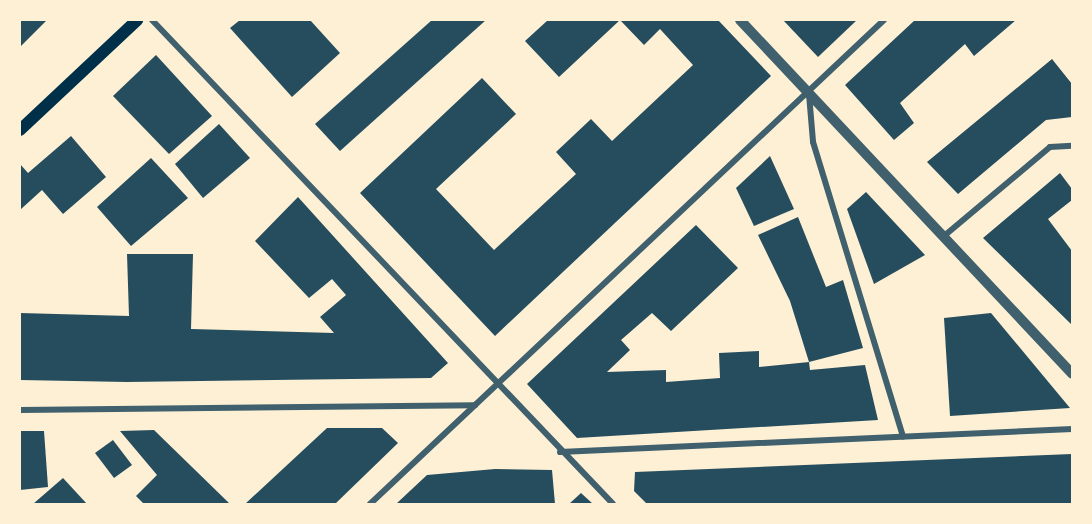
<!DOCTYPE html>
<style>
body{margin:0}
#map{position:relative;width:1092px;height:524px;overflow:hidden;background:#fdf0d5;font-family:"Public Sans",sans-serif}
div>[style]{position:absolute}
.building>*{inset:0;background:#264d5e}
.minor>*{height:6px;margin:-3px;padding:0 3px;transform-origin:3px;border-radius:3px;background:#3f606c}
.tertiary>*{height:10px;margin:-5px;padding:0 5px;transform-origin:5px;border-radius:5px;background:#3f606c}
.secondary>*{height:12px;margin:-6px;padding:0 6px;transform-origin:6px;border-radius:6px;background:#003049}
span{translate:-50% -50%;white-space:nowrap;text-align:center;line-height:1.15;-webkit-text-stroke:6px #fdf0d5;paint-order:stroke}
.frame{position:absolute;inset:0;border:21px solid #fdf0d5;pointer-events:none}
</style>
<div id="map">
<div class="building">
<i style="clip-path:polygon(20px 20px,47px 20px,20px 47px)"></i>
<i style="clip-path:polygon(240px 20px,310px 20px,340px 53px,292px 97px,230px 28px)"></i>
<i style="clip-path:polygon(432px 20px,486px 20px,340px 151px,315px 124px)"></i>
<i style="clip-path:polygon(548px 20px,718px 20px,771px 76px,495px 336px,360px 193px,482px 78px,516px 114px,436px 189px,494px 250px,576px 174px,556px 152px,591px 119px,612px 141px,693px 65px,660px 29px,644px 45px,620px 20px,559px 77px,525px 41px)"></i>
<i style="clip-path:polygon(783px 20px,857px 20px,818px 57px)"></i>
<i style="clip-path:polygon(915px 20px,1016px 20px,974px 56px,965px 44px,900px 103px,914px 123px,894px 140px,845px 85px)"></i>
<i style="clip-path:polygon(156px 55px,212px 116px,169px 154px,113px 96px)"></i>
<i style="clip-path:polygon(1052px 59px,1072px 84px,1072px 117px,1046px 120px,958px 194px,927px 162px)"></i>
<i style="clip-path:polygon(219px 124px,250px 158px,203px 198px,175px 164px)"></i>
<i style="clip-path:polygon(71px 136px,106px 177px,63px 214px,42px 190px,20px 210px,20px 164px,28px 173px)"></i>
<i style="clip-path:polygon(770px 156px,794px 209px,754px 226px,736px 188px)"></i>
<i style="clip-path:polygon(151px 158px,188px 198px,131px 246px,97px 207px)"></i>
<i style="clip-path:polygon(1060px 173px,1072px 189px,1072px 200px,1048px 219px,1072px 251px,1072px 325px,983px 238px)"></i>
<i style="clip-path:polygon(866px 192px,925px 255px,874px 284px,847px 209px)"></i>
<i style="clip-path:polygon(298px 197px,448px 363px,431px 378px,127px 382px,20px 380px,20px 313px,129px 316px,127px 254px,193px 254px,191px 329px,334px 333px,320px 317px,346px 295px,332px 279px,309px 298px,255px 241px)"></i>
<i style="clip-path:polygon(798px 217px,826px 287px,843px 280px,863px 348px,809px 362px,790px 301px,758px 235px)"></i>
<i style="clip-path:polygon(696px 225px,738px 268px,671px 331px,652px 313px,621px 340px,630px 350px,607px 372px,666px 370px,666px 382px,720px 378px,719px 353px,759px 351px,759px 367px,809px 362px,810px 370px,865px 365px,878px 420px,577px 438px,527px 384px)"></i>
<i style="clip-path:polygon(991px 313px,1070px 408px,950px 416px,944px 318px)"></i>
<i style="clip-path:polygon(327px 428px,382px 428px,398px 443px,335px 504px,245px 504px)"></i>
<i style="clip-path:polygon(154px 430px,230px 504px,144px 504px,136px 496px,157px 475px,120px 431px)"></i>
<i style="clip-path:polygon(20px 431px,44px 431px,48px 487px,20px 490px)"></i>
<i style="clip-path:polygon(113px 440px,132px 465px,114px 478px,95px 453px)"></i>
<i style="clip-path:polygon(1072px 454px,1072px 504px,647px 504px,634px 491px,635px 472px)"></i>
<i style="clip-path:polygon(495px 469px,552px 470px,555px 504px,396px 504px,427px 475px)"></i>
<i style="clip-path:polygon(63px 478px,87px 504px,33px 504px)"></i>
<i style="clip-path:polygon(581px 493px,593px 504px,569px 504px)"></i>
</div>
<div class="minor">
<i style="left:152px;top:20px;width:668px;rotate:46.39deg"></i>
<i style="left:809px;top:94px;width:48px;rotate:85.2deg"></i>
<i style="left:813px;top:142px;width:308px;rotate:73deg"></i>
<i style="left:944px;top:236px;width:138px;rotate:-40deg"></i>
<i style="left:1050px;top:147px;width:22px;rotate:-3deg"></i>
<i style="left:20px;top:410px;width:455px;rotate:-0.6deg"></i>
<i style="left:560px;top:452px;width:513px;rotate:-2.57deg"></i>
<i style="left:370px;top:504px;width:706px;rotate:-43.28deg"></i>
</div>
<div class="tertiary">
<i style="left:740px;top:20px;width:485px;rotate:46.8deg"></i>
</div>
<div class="secondary">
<i style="left:20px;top:130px;width:161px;rotate:-43.2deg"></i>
</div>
<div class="frame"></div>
</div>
